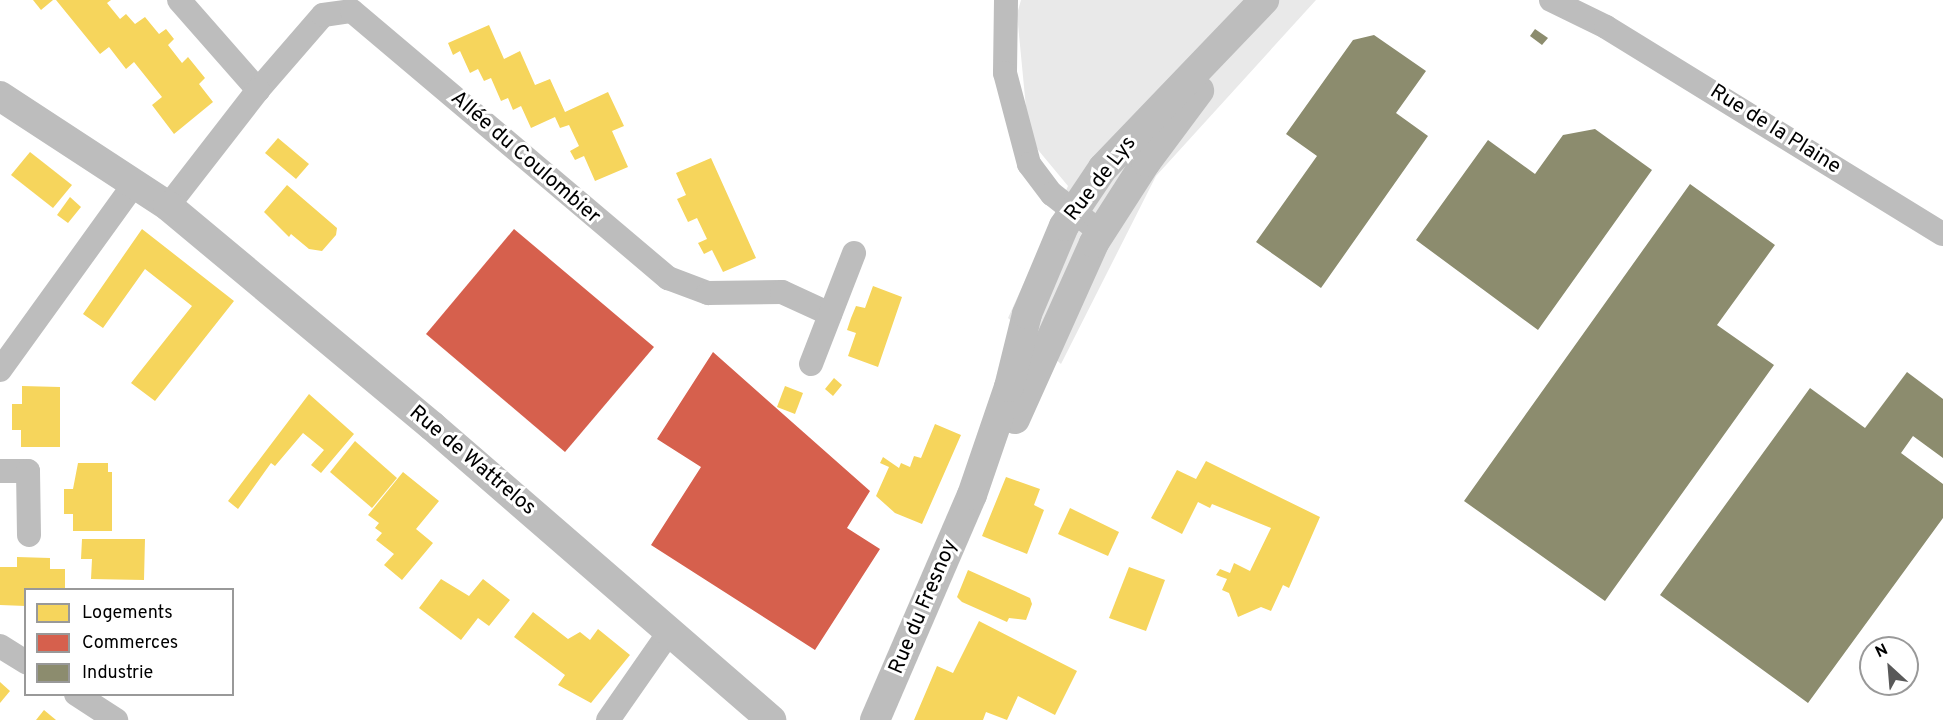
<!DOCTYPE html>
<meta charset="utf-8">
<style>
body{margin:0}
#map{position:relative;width:1943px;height:720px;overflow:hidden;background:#fff;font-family:Overpass,sans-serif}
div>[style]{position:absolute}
.green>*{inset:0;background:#e9e9e9}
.homes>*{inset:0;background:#f6d55c}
.shops>*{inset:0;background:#d6604d}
.industry>*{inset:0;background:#8c8c6e}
.minor>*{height:24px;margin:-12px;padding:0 12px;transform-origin:12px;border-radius:12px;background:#bdbdbd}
.tertiary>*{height:30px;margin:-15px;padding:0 15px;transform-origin:15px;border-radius:15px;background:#bdbdbd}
span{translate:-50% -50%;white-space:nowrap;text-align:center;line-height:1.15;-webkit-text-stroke:6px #fff;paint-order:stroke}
.street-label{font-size:21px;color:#000}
.legend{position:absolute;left:24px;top:588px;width:210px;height:108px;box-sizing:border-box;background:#fff;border:2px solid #999;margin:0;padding:8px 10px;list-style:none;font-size:18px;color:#000}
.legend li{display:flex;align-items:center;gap:12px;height:30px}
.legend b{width:30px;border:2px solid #999}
.north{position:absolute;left:1859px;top:636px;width:60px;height:60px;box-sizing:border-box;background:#fff;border:2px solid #999;border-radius:50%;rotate:334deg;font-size:16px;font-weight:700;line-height:24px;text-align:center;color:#000}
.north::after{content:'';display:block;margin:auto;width:21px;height:27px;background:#595959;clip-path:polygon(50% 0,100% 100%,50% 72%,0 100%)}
</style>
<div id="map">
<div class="green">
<i style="clip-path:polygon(1021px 0,1316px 0,1156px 176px,1061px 364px,1008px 318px,1068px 186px,1029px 139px,1017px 14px)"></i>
</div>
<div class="homes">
<i style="clip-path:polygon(33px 0,53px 0,41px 10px)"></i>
<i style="clip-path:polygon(56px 0,111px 0,107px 3px,120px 19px,126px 14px,135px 24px,145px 17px,159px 34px,166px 29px,174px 39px,168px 45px,182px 63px,188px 57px,205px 78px,199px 84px,213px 102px,174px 134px,152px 105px,162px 97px,134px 62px,126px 69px,109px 47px,100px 54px)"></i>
<i style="clip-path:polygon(489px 25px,504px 59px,520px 51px,535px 85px,550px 79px,565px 112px,608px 92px,624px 126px,612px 131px,628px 167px,595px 181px,584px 156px,575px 160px,570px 151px,579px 146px,569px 125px,560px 128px,555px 117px,531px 128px,521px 106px,513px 110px,508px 98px,501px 101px,491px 78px,484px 81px,478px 69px,470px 73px,460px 51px,453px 55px,448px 43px)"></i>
<i style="clip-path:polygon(278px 138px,309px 164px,296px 179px,265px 153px)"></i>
<i style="clip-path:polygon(30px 152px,72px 185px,53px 208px,11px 175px)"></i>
<i style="clip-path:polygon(711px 158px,756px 258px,723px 272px,712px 250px,704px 254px,698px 243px,707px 239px,697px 218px,688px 222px,677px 199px,686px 195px,676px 173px)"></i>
<i style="clip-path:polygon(287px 185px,337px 228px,336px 235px,322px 251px,309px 249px,291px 234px,289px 237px,264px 212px)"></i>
<i style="clip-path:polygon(70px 197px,81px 207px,68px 223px,57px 215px)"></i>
<i style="clip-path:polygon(142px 229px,234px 301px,155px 401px,131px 383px,192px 306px,145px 269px,103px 328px,83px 314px)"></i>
<i style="clip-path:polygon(873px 286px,902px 297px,878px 367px,848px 356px,856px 333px,847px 330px,851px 318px,856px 306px,865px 308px)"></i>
<i style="clip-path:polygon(834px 378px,842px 385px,833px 396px,825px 389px)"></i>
<i style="clip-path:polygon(22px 386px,60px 387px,60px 447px,21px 447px,21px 430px,12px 430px,12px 404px,22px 404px)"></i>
<i style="clip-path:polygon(785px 386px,803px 393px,795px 414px,777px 407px)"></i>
<i style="clip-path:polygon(309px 394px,354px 434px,321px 473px,311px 465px,324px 450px,303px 433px,275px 466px,271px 463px,238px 509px,228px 501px)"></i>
<i style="clip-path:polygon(935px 424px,961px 435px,922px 524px,895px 513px,876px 496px,889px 467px,880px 463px,883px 457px,899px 468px,901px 463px,910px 467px,914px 456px,921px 458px)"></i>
<i style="clip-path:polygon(355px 441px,397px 478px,372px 508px,330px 472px)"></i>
<i style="clip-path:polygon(1206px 461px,1320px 517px,1289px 588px,1283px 585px,1271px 611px,1261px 607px,1238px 617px,1229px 593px,1222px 590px,1227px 579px,1216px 575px,1220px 569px,1230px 573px,1234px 563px,1250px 571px,1271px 528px,1212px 504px,1210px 508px,1198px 502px,1182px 534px,1151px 518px,1177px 470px,1196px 479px)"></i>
<i style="clip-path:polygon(78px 463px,108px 463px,108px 472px,112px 472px,112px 531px,73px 531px,73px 514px,64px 514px,64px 489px,73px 489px)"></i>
<i style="clip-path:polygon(403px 472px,439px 501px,416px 529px,433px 543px,402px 580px,384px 565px,394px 554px,376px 540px,382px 533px,375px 528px,379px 523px,368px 515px)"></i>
<i style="clip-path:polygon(1006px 477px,1040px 489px,1034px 505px,1044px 510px,1027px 554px,982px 536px)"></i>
<i style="clip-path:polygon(1070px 508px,1119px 532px,1108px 556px,1058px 534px)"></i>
<i style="clip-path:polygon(82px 539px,145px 539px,144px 580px,91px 579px,92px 559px,81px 559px)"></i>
<i style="clip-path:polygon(17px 557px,50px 558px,50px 569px,65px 569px,65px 590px,26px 590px,26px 606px,0 605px,0 567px,17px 567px)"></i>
<i style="clip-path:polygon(1129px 567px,1165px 580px,1146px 631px,1109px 618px)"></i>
<i style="clip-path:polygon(968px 570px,1030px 598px,1032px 604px,1026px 620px,1009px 618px,1007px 622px,962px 602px,957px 597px)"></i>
<i style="clip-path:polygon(441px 579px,469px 596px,483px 579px,510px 600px,489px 626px,478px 618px,461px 640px,419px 608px)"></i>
<i style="clip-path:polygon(533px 612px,568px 639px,580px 632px,590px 640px,598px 629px,630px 655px,591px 703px,558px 685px,565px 675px,514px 637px)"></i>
<i style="clip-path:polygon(979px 621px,1077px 671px,1055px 715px,1018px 696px,1007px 720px,986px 712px,983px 720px,914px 720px,937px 666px,953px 673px)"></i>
<i style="clip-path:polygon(0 682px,10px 691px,0 703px)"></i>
<i style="clip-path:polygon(44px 710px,56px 720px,36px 720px)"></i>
</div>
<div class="shops">
<i style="clip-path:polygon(514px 229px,654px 347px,565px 452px,426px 334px)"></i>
<i style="clip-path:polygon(713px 352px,870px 491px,847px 528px,880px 549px,815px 650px,651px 545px,701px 467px,657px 439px)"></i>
</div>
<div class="industry">
<i style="clip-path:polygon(1535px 29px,1548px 38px,1542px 45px,1530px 36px)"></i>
<i style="clip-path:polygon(1374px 35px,1426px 71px,1396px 113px,1428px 136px,1321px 288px,1256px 242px,1317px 156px,1286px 134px,1353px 40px)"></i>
<i style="clip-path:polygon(1595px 129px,1652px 170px,1538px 330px,1416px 240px,1488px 140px,1535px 174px,1563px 135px)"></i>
<i style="clip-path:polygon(1690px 184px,1775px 245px,1717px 325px,1774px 365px,1605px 601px,1464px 501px)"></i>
<i style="clip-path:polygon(1907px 372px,1943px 399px,1943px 458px,1913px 436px,1901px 453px,1943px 484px,1943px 518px,1808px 703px,1660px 595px,1810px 388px,1865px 428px)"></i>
</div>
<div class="minor">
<i style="left:179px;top:0;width:120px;rotate:48.7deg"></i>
<i style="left:258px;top:90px;width:99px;rotate:-49.1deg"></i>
<i style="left:323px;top:15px;width:29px;rotate:-8deg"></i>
<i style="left:352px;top:11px;width:414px;rotate:40.2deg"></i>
<i style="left:668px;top:278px;width:43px;rotate:20.6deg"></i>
<i style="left:708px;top:293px;width:74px;rotate:-0.8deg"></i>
<i style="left:782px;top:292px;width:53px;rotate:24.6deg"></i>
<i style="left:1006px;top:0;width:73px;rotate:90.8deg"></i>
<i style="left:1005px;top:73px;width:94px;rotate:75.2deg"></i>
<i style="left:1029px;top:164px;width:38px;rotate:53deg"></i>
<i style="left:1052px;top:194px;width:61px;rotate:38.4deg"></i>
<i style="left:1551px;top:0;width:61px;rotate:26.1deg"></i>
<i style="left:1606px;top:27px;width:395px;rotate:31.6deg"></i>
<i style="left:168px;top:206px;width:147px;rotate:-52.2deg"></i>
<i style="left:811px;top:364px;width:119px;rotate:-68.8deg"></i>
<i style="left:0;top:370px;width:231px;rotate:-54.2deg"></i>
<i style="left:0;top:471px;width:28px"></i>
<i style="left:28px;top:471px;width:64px;rotate:89.1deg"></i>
<i style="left:0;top:646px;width:31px;rotate:32deg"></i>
<i style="left:76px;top:694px;width:48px;rotate:33deg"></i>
<i style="left:608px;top:720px;width:108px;rotate:-55.1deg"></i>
</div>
<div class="tertiary">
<i style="left:0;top:96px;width:201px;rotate:33.2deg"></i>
<i style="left:168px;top:206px;width:344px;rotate:39.8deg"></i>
<i style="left:432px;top:426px;width:449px;rotate:40.9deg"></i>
<i style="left:1015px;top:419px;width:193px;rotate:-65.8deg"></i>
<i style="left:1094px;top:243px;width:96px;rotate:-57.3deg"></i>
<i style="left:1146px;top:162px;width:89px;rotate:-53.3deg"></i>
<i style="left:875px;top:720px;width:245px;rotate:-66.7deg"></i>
<i style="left:972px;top:495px;width:114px;rotate:-71.1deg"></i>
<i style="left:1009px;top:387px;width:75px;rotate:-76.1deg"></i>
<i style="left:1027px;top:314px;width:95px;rotate:-67.2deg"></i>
<i style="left:1064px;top:226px;width:70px;rotate:-56.1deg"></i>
<i style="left:1103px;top:168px;width:233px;rotate:-46.2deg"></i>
</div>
<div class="street-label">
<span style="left:1775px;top:130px;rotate:32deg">Rue de la Plaine</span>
<span style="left:525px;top:158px;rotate:41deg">Allée du Coulombier</span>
<span style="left:1101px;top:179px;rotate:-52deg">Rue de Lys</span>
<span style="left:472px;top:461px;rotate:40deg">Rue de Wattrelos</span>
<span style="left:924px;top:607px;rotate:-67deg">Rue du Fresnoy</span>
</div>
<ul class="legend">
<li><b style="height:16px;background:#f6d55c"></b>Logements</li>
<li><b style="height:16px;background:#d6604d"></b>Commerces</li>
<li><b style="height:16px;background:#8c8c6e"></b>Industrie</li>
</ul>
<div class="north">N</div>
</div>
